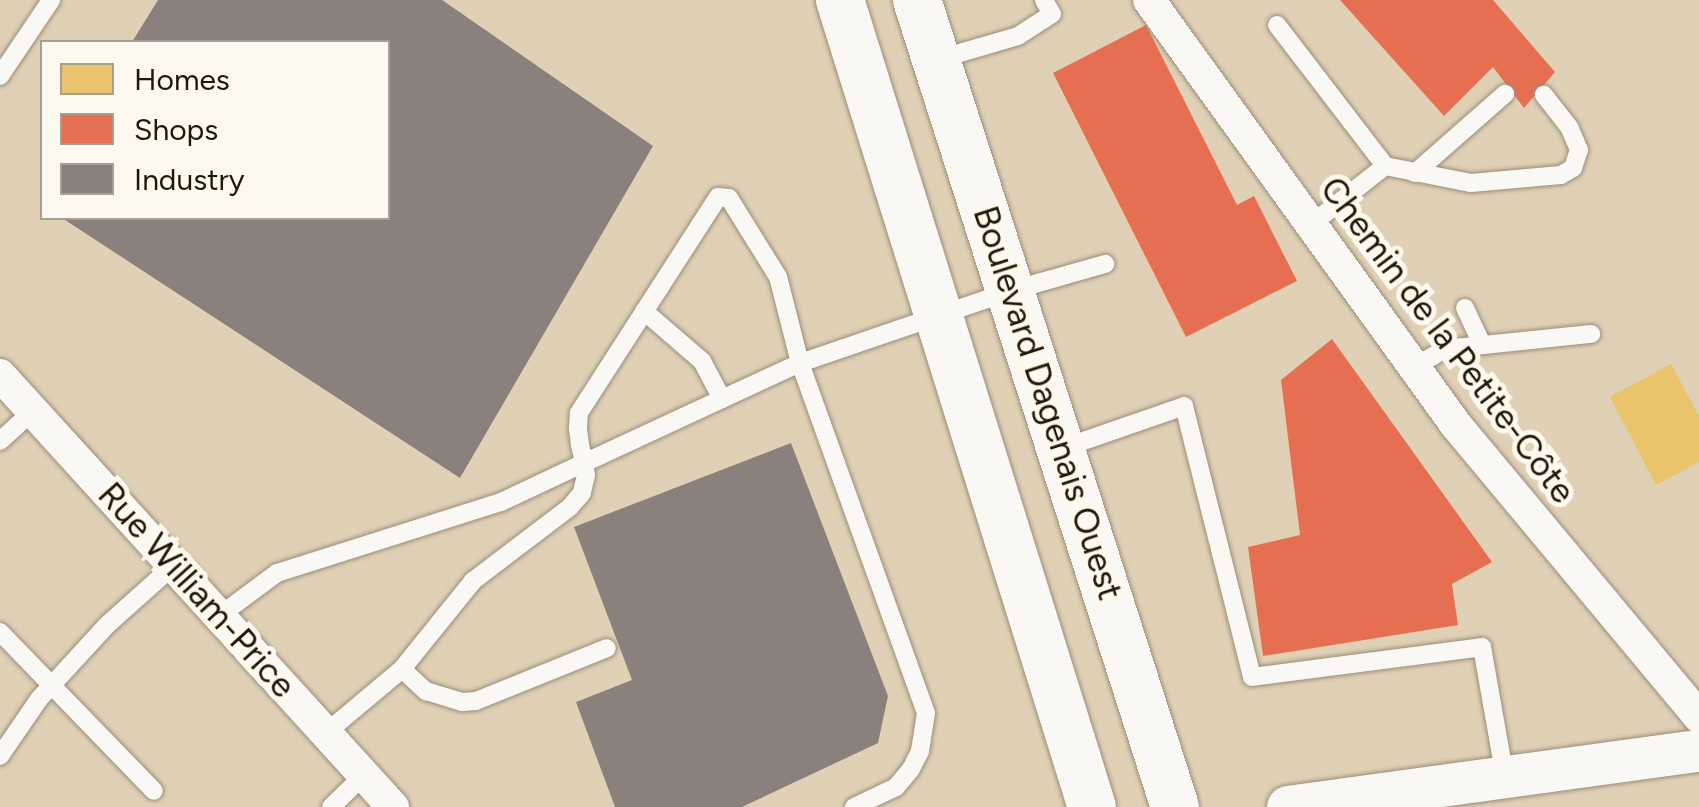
<!DOCTYPE html>
<meta charset="utf-8">
<style>
body{margin:0}
#map{position:relative;width:1699px;height:807px;overflow:hidden;background:#e0d0b6;font-family:Figtree,sans-serif}
div>[style]{position:absolute}
.homes>*{inset:0;background:#e9c46a}
.shops>*{inset:0;background:#e76f51}
.industry>*{inset:0;background:#8a817c}
.roads{filter:drop-shadow(0 0 2px #9a8d79) drop-shadow(0 0 2px #9a8d79)}
.service>*{height:18px;margin:-9px;padding:0 9px;transform-origin:9px;border-radius:9px;background:#faf8f4}
.minor>*{height:32px;margin:-16px;padding:0 16px;transform-origin:16px;border-radius:16px;background:#faf8f4}
.tertiary>*{height:42px;margin:-21px;padding:0 21px;transform-origin:21px;border-radius:21px;background:#faf8f4}
.secondary>*{height:48px;margin:-24px;padding:0 24px;transform-origin:24px;border-radius:24px;background:#faf8f4}
span{translate:-50% -50%;white-space:nowrap;text-align:center;line-height:1.15;-webkit-text-stroke:10px #fef9ef;paint-order:stroke}
.street-label{font-size:35px;color:#211705}
.legend{position:absolute;left:40px;top:40px;width:350px;height:180px;box-sizing:border-box;background:#fef9ef;border:2px solid #a69f91;margin:0;padding:12px 18px;list-style:none;font-size:30px;color:#211705}
.legend li{display:flex;align-items:center;gap:20px;height:50px}
.legend b{width:50px;border:2px solid #a69f91}
</style>
<div id="map">
<div class="homes">
<i style="clip-path:polygon(1671px 364px,1699px 416px,1699px 462px,1656px 485px,1610px 397px)"></i>
</div>
<div class="shops">
<i style="clip-path:polygon(1340px 0,1493px 0,1555px 72px,1524px 108px,1493px 67px,1444px 116px)"></i>
<i style="clip-path:polygon(1146px 25px,1237px 205px,1254px 196px,1297px 281px,1186px 337px,1053px 73px)"></i>
<i style="clip-path:polygon(1332px 339px,1492px 562px,1452px 584px,1458px 625px,1263px 656px,1248px 547px,1300px 535px,1281px 380px)"></i>
</div>
<div class="industry">
<i style="clip-path:polygon(158px 0,442px 0,653px 146px,460px 478px,62px 218px,388px 218px,388px 42px,132px 42px)"></i>
<i style="clip-path:polygon(791px 443px,888px 696px,878px 743px,742px 807px,615px 807px,576px 702px,632px 680px,574px 527px)"></i>
</div>
<div class="roads">
<div class="service">
<i style="left:1277px;top:25px;width:178px;rotate:52.5deg"></i>
<i style="left:1385px;top:166px;width:97px;rotate:141.7deg"></i>
<i style="left:939px;top:59px;width:82px;rotate:-16.2deg"></i>
<i style="left:1018px;top:36px;width:40px;rotate:-32.9deg"></i>
<i style="left:1052px;top:14px;width:16px;rotate:-120deg"></i>
<i style="left:0;top:76px;width:92px;rotate:-56.1deg"></i>
<i style="left:1385px;top:166px;width:88px;rotate:11.2deg"></i>
<i style="left:1471px;top:183px;width:90px;rotate:-5.1deg"></i>
<i style="left:1561px;top:175px;width:14px;rotate:-30deg"></i>
<i style="left:1573px;top:168px;width:19px;rotate:-72deg"></i>
<i style="left:1579px;top:150px;width:25px;rotate:-113deg"></i>
<i style="left:1569px;top:127px;width:41px;rotate:-128deg"></i>
<i style="left:1415px;top:173px;width:120px;rotate:-41.3deg"></i>
<i style="left:1465px;top:308px;width:40px;rotate:65deg"></i>
<i style="left:644px;top:311px;width:77px;rotate:40.8deg"></i>
<i style="left:702px;top:361px;width:43px;rotate:62.2deg"></i>
<i style="left:1413px;top:368px;width:37px;rotate:-31deg"></i>
<i style="left:1445px;top:349px;width:147px;rotate:-5.9deg"></i>
<i style="left:0;top:441px;width:45px;rotate:-42.3deg"></i>
<i style="left:1063px;top:448px;width:128px;rotate:-19.1deg"></i>
<i style="left:1184px;top:406px;width:279px;rotate:75.9deg"></i>
<i style="left:1252px;top:677px;width:232px;rotate:-7.4deg"></i>
<i style="left:1482px;top:647px;width:133px;rotate:80deg"></i>
<i style="left:219px;top:616px;width:72px;rotate:-36.6deg"></i>
<i style="left:277px;top:573px;width:235px;rotate:-17.6deg"></i>
<i style="left:501px;top:502px;width:92px;rotate:-25.2deg"></i>
<i style="left:584px;top:463px;width:152px;rotate:-24.9deg"></i>
<i style="left:722px;top:399px;width:86px;rotate:-24.8deg"></i>
<i style="left:800px;top:363px;width:89px;rotate:-104.3deg"></i>
<i style="left:778px;top:277px;width:93px;rotate:-121.8deg"></i>
<i style="left:729px;top:198px;width:11px;rotate:-175deg"></i>
<i style="left:718px;top:197px;width:257px;rotate:122.8deg"></i>
<i style="left:579px;top:413px;width:16px;rotate:94deg"></i>
<i style="left:578px;top:429px;width:16px;rotate:83deg"></i>
<i style="left:580px;top:445px;width:18px;rotate:77deg"></i>
<i style="left:584px;top:463px;width:12px;rotate:81deg"></i>
<i style="left:586px;top:475px;width:18px;rotate:103deg"></i>
<i style="left:582px;top:493px;width:18px;rotate:131deg"></i>
<i style="left:570px;top:507px;width:122px;rotate:142.7deg"></i>
<i style="left:473px;top:581px;width:113px;rotate:128.9deg"></i>
<i style="left:0;top:632px;width:221px;rotate:45.9deg"></i>
<i style="left:327px;top:732px;width:98px;rotate:-40deg"></i>
<i style="left:402px;top:669px;width:33px;rotate:43deg"></i>
<i style="left:426px;top:691px;width:38px;rotate:17deg"></i>
<i style="left:462px;top:702px;width:14px;rotate:-4deg"></i>
<i style="left:476px;top:701px;width:141px;rotate:-22deg"></i>
<i style="left:0;top:756px;width:69px;rotate:-55.6deg"></i>
<i style="left:39px;top:699px;width:100px;rotate:-47.4deg"></i>
<i style="left:107px;top:625px;width:90px;rotate:-41.8deg"></i>
<i style="left:331px;top:807px;width:46px;rotate:-44.1deg"></i>
<i style="left:854px;top:807px;width:47px;rotate:-25.5deg"></i>
<i style="left:896px;top:787px;width:23px;rotate:-50deg"></i>
<i style="left:911px;top:769px;width:20px;rotate:-63deg"></i>
<i style="left:920px;top:751px;width:38px;rotate:-81deg"></i>
<i style="left:926px;top:713px;width:372px;rotate:-109.8deg"></i>
<i style="left:800px;top:363px;width:225px;rotate:-18.9deg"></i>
<i style="left:1013px;top:290px;width:96px;rotate:-15.8deg"></i>
</div>
<div class="minor">
<i style="left:1149px;top:0;width:524px;rotate:54.16deg"></i>
<i style="left:1456px;top:425px;width:380px;rotate:50.2deg"></i>
<i style="left:0;top:375px;width:584px;rotate:47.71deg"></i>
</div>
<div class="tertiary">
<i style="left:1288px;top:807px;width:415px;rotate:-7.8deg"></i>
</div>
<div class="secondary">
<i style="left:840px;top:0;width:845px;rotate:72.66deg"></i>
<i style="left:917px;top:0;width:847px;rotate:72.27deg"></i>
</div>
</div>
<div class="street-label">
<span style="left:1448px;top:340px;rotate:53deg">Chemin de la Petite-Côte</span>
<span style="left:1048px;top:403px;rotate:72deg">Boulevard Dagenais Ouest</span>
<span style="left:197px;top:590px;rotate:48deg">Rue William-Price</span>
</div>
<ul class="legend">
<li><b style="height:28px;background:#e9c46a"></b>Homes</li>
<li><b style="height:28px;background:#e76f51"></b>Shops</li>
<li><b style="height:28px;background:#8a817c"></b>Industry</li>
</ul>
</div>
